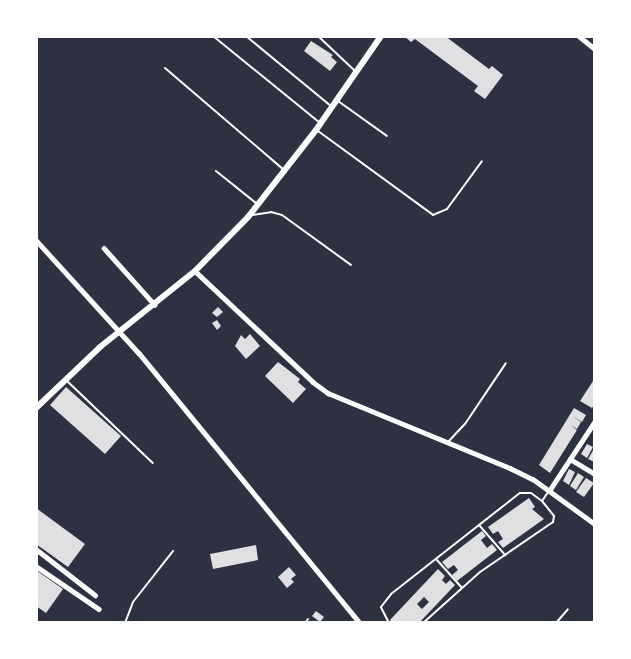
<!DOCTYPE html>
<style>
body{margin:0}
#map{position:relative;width:631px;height:659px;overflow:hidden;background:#2d3142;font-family:"Noto Sans",sans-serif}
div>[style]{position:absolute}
.building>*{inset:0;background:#e0e0e3}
.service>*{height:2px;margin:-1px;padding:0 1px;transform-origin:1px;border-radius:1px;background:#fff}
.minor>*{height:4.5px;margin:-2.25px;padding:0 2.25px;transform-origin:2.25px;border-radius:2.25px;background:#fff}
.secondary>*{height:6px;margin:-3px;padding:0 3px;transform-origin:3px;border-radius:3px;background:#fff}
span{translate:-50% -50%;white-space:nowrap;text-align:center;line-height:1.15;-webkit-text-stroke:4px #fff;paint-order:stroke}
.frame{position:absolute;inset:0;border:38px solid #fff;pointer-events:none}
</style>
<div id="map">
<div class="building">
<i style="clip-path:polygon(404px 36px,445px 36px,489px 69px,492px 66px,503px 75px,485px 99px,474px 91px,478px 86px,415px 39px,411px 42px)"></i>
<i style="clip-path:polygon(311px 41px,333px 55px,331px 57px,337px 62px,330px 71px,304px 51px)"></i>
<i style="clip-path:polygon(218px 307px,223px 312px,217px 317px,212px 313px)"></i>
<i style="clip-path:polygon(217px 320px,221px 326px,217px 330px,212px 323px)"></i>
<i style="clip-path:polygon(250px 334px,260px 346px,246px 359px,235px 346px,241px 335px,245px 339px)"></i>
<i style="clip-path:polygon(278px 362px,300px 379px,298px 382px,306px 389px,293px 403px,265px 376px)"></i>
<i style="clip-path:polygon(595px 378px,595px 403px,592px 408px,580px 401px)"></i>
<i style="clip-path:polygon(66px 387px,121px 436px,105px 454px,50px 405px)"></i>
<i style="clip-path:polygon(574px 408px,586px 415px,582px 422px,572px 416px,581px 422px,577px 429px,571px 425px,577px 430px,550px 473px,539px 465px)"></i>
<i style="clip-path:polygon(587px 444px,593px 447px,587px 458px,581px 454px)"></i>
<i style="clip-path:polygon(595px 447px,595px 460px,594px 462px,588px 459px)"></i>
<i style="clip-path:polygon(569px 469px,575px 472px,569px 485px,563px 481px)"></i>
<i style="clip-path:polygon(578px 473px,584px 477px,576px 490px,570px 486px)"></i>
<i style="clip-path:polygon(586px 478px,594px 483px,584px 497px,576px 492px)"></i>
<i style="clip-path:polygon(529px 498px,535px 507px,532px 509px,544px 519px,503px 548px,498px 542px,503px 539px,498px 531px,493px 534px,488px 527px)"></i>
<i style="clip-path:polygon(36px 508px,85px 544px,68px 567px,36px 544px)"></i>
<i style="clip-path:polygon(482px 531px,486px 536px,481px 540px,487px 548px,492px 544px,497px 550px,457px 581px,452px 575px,458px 570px,454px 565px,448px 569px,442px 562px)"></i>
<i style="clip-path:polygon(256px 545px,258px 560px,213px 569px,210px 554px)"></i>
<i style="clip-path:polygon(289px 567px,296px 575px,291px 579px,294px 582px,287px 588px,278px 577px)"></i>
<i style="clip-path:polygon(evenodd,438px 569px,445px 576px,442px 580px,446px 584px,450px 580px,455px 585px,419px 623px,393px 623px,390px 620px,438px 569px,424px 597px,429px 602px,422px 609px,417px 604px,424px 597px)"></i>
<i style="clip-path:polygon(36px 570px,63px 589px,46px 613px,36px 606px)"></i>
<i style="clip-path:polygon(316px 611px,324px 617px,320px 622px,312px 616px)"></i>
</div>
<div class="service">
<i style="left:213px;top:36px;width:138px;rotate:39.1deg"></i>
<i style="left:246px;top:36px;width:110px;rotate:39.5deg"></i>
<i style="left:294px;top:36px;width:4px"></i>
<i style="left:318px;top:36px;width:51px;rotate:43.4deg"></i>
<i style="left:165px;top:68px;width:155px;rotate:40.6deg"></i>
<i style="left:338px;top:101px;width:60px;rotate:35.5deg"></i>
<i style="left:318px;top:131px;width:142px;rotate:36.1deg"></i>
<i style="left:433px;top:215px;width:15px;rotate:-23deg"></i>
<i style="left:447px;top:209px;width:59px;rotate:-53.9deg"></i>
<i style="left:216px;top:171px;width:51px;rotate:38.7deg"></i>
<i style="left:253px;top:215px;width:18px;rotate:-9deg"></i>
<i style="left:271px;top:212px;width:11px;rotate:15deg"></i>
<i style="left:282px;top:215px;width:85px;rotate:35.9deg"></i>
<i style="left:66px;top:380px;width:120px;rotate:43.7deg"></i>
<i style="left:448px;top:442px;width:25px;rotate:-47deg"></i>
<i style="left:465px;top:424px;width:73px;rotate:-56.1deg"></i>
<i style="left:542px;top:501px;width:11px;rotate:-56deg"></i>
<i style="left:479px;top:525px;width:40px;rotate:49deg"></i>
<i style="left:436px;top:559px;width:38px;rotate:48deg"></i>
<i style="left:125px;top:623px;width:22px;rotate:-69deg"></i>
<i style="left:133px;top:602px;width:65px;rotate:-51.9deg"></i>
<i style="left:305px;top:623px;width:5px;rotate:-53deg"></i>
<i style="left:389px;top:623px;width:18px;rotate:-117deg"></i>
<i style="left:381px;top:607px;width:16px;rotate:-52deg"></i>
<i style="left:391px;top:594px;width:164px;rotate:-38.1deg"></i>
<i style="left:520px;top:493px;width:11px"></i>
<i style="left:531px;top:493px;width:14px;rotate:36deg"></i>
<i style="left:542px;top:501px;width:19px;rotate:51deg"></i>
<i style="left:554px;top:516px;width:6px;rotate:99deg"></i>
<i style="left:553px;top:522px;width:88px;rotate:145.6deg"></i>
<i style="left:480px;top:572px;width:76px;rotate:138.2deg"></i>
<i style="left:556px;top:623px;width:18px;rotate:-49deg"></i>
</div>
<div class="minor">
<i style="left:579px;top:36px;width:21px;rotate:39deg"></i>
<i style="left:36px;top:240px;width:153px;rotate:47.7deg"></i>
<i style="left:139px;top:353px;width:349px;rotate:50.7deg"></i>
<i style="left:104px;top:248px;width:76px;rotate:48.2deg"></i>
<i style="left:195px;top:271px;width:162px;rotate:43.2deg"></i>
<i style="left:313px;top:382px;width:19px;rotate:36deg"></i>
<i style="left:328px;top:393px;width:197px;rotate:22.4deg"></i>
<i style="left:510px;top:468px;width:25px;rotate:26deg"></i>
<i style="left:533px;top:479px;width:77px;rotate:36deg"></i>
<i style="left:570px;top:459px;width:29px;rotate:31deg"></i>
<i style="left:549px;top:491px;width:84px;rotate:-56.7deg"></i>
<i style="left:36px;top:549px;width:75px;rotate:37.9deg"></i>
<i style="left:36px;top:566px;width:76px;rotate:34.3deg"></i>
</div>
<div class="secondary">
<i style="left:36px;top:408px;width:88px;rotate:-43.6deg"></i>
<i style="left:100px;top:347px;width:122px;rotate:-38.7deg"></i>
<i style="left:195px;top:271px;width:76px;rotate:-45.5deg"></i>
<i style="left:248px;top:217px;width:110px;rotate:-52deg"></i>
<i style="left:316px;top:130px;width:114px;rotate:-55.3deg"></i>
</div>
<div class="frame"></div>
</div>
